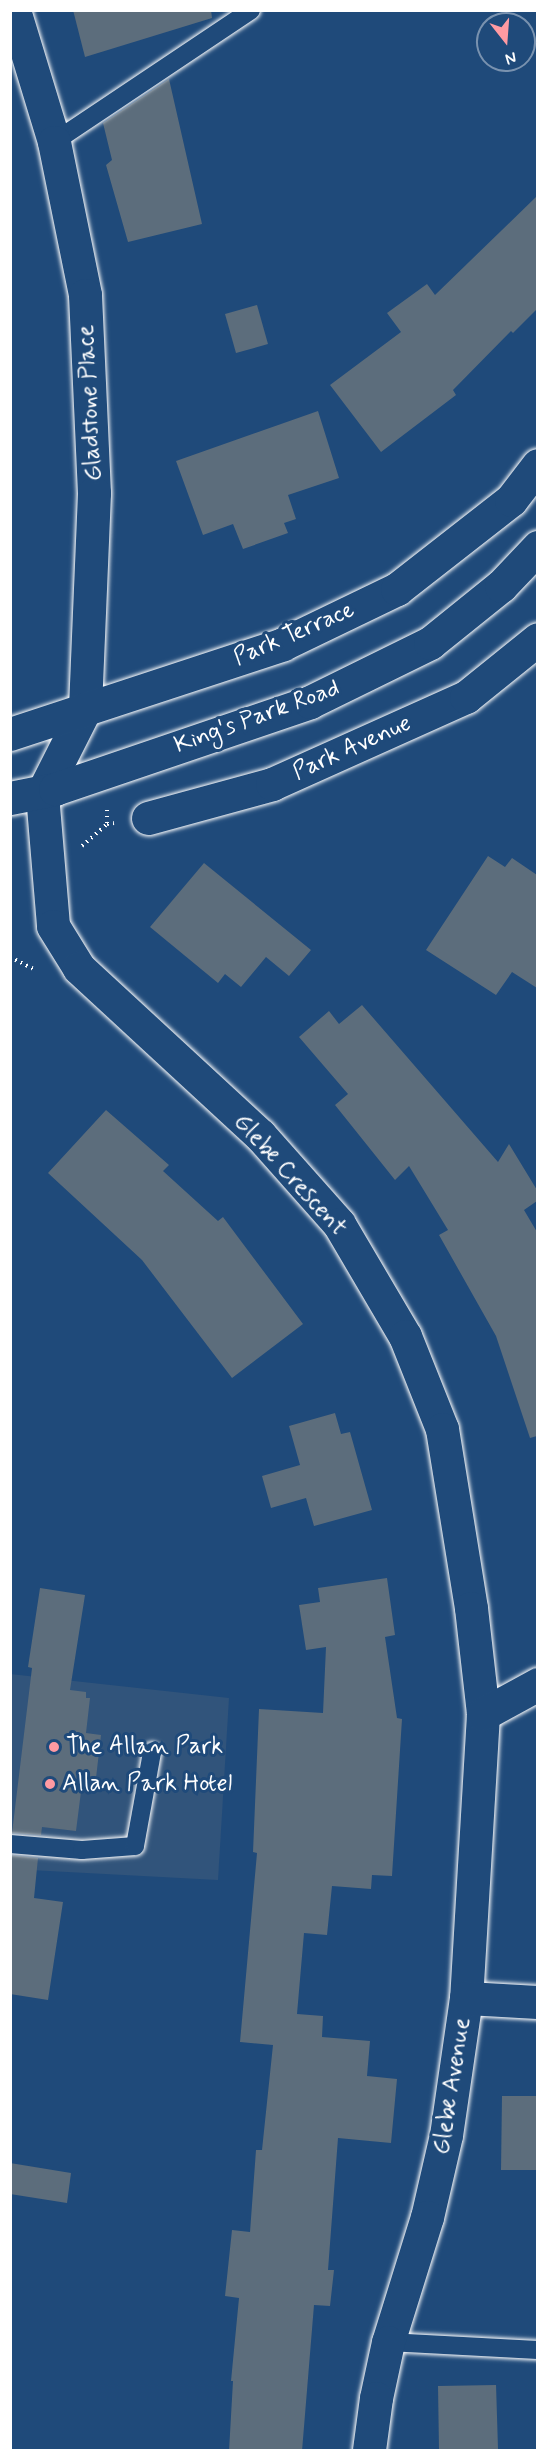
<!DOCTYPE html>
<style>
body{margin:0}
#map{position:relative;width:548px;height:2461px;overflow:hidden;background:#1f4a7a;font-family:Mynerve,sans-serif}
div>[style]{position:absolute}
.built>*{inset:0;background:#31547b}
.building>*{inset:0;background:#5c6d7c}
.path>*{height:4px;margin-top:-2px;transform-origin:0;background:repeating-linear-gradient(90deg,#fff 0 1.5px,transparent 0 6px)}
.roads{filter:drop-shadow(0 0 2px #fff) drop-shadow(0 0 2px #fff)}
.service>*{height:18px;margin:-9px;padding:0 9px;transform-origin:9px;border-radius:9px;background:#1f4a7a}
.minor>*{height:33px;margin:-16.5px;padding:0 16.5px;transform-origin:16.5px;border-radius:16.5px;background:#1f4a7a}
.tertiary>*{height:33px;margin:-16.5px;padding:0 16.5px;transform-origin:16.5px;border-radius:16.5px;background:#1f4a7a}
.dots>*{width:16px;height:16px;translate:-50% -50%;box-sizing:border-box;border:3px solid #1f4a7a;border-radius:50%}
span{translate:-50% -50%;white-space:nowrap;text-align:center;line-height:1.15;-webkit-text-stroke:6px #1f4a7a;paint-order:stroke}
.street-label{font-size:24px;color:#fff}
.poi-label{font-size:24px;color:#fff}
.left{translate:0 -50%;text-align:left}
.frame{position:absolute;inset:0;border:12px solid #fff;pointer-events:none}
.north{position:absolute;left:476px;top:12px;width:60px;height:60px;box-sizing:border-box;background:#1f4a7a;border:2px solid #7992af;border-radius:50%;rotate:163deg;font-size:16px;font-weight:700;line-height:24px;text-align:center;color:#fff}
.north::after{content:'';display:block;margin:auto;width:21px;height:27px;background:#ff9aa2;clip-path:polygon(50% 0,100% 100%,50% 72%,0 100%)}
</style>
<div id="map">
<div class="built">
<i style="clip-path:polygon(10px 1674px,229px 1698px,218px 1880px,11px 1869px)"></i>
</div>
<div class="building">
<i style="clip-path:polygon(73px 10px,211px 10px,212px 18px,85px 57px)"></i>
<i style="clip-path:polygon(169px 79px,202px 224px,128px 242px,106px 165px,112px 160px,103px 123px)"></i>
<i style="clip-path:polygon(537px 196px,537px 309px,513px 333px,511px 331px,453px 390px,456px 395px,381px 452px,330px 385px,401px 332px,387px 313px,427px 284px,435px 295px)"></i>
<i style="clip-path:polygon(257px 305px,268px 344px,236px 353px,225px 314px)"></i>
<i style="clip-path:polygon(318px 411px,339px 478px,288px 495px,296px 519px,284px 523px,288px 533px,243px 549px,233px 524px,203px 535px,176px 461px)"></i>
<i style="clip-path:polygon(488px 856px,505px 867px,512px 858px,537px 875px,537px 988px,512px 972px,496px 995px,426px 950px)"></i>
<i style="clip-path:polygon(204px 863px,311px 950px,289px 976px,266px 957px,241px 987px,225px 974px,218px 983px,150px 927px)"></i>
<i style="clip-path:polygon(362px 1005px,498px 1162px,509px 1144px,537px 1190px,537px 1201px,524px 1210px,537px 1232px,537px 1436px,530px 1438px,496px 1336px,439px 1235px,448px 1230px,409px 1166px,395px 1180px,335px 1105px,348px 1094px,299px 1037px,329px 1011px,339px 1024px)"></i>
<i style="clip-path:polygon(106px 1110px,169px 1165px,163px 1171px,218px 1221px,223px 1217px,303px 1324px,232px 1378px,142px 1260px,48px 1173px)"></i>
<i style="clip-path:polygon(335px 1413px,341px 1434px,350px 1432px,372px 1510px,314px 1526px,306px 1498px,271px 1508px,262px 1476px,300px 1465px,289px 1426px)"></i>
<i style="clip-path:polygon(387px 1578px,395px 1635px,385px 1637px,397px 1718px,402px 1719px,392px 1876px,372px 1875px,371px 1889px,332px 1886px,327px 1935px,304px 1933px,297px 2014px,323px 2016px,322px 2037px,370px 2041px,367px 2076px,397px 2079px,391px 2143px,338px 2138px,328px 2270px,334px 2270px,330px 2306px,314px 2305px,302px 2451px,229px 2451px,233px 2381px,231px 2381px,239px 2298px,225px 2296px,232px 2230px,250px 2232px,256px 2150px,262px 2150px,273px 2045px,240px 2042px,257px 1853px,253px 1852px,259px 1709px,323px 1713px,326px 1647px,306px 1650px,299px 1605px,320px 1602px,318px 1588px)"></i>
<i style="clip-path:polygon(40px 1588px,85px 1595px,70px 1690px,86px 1692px,86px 1698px,90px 1698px,86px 1733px,101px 1735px,96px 1778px,83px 1776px,76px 1831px,42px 1827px,41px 1835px,12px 1833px,32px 1668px,28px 1667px)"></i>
<i style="clip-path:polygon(10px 1855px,38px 1858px,34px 1898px,63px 1902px,48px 2000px,10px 1994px)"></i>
<i style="clip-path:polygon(502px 2096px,537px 2096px,537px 2170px,501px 2170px)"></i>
<i style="clip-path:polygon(10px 2163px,71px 2173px,67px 2203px,10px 2194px)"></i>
<i style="clip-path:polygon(496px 2385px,498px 2449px,439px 2450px,438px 2386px)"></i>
</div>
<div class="path">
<i style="left:107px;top:810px;width:14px;rotate:90deg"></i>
<i style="left:82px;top:846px;width:33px;rotate:-41deg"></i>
<i style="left:107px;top:824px;width:7px;rotate:-8deg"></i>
<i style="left:10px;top:957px;width:27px;rotate:27deg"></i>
</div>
<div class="roads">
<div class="service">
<i style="left:54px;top:142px;width:237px;rotate:-33.8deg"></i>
<i style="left:10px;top:1844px;width:72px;rotate:4.8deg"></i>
<i style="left:82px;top:1850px;width:53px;rotate:-4.3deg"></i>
<i style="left:135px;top:1846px;width:96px;rotate:-79.7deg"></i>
<i style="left:388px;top:2342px;width:150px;rotate:3.1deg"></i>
</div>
<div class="minor">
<i style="left:14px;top:10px;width:138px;rotate:73.1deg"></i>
<i style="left:54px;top:142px;width:156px;rotate:78.5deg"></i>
<i style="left:85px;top:295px;width:198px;rotate:87.4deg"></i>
<i style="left:94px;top:493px;width:216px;rotate:92.4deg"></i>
<i style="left:85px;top:709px;width:95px;rotate:116.8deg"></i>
<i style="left:42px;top:794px;width:132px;rotate:85.2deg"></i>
<i style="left:53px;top:926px;width:49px;rotate:58.2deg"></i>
<i style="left:79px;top:968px;width:246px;rotate:42.7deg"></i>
<i style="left:260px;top:1135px;width:119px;rotate:48.4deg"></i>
<i style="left:339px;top:1224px;width:130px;rotate:59.5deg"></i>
<i style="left:405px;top:1336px;width:100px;rotate:68.3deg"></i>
<i style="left:442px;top:1429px;width:181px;rotate:80.8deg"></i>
<i style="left:471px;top:1608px;width:107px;rotate:83.5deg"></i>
<i style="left:483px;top:1714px;width:285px;rotate:93.4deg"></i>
<i style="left:466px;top:1998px;width:138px;rotate:98.3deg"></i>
<i style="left:446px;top:2135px;width:84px;rotate:103deg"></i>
<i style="left:427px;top:2217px;width:131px;rotate:107.3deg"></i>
<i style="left:388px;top:2342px;width:57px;rotate:102.1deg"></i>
<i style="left:376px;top:2398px;width:52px;rotate:97.7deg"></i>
<i style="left:10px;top:734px;width:287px;rotate:-18.2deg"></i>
<i style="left:283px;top:644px;width:127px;rotate:-25.8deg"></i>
<i style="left:397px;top:589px;width:145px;rotate:-38deg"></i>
<i style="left:511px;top:500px;width:44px;rotate:-52.4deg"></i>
<i style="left:148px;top:818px;width:129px;rotate:-15.3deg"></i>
<i style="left:272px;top:784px;width:213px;rotate:-24.2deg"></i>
<i style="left:466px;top:697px;width:92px;rotate:-38.9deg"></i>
<i style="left:483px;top:1714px;width:63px;rotate:-28.6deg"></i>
<i style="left:466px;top:1998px;width:72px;rotate:3.2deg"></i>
</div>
<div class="tertiary">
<i style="left:10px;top:798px;width:46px;rotate:-11.3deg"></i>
<i style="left:55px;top:789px;width:269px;rotate:-18.8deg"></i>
<i style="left:310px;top:702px;width:134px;rotate:-26.2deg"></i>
<i style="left:430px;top:643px;width:91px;rotate:-38.8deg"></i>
<i style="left:501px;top:586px;width:54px;rotate:-46.5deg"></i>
</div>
</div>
<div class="dots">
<i style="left:54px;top:1747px;background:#ff9aa2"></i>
<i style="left:50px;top:1784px;background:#ff9aa2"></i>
</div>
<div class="street-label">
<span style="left:90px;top:403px;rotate:-93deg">Gladstone Place</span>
<span style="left:294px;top:634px;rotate:-23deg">Park Terrace</span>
<span style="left:257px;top:717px;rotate:-20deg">King's Park Road</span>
<span style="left:352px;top:748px;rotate:-24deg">Park Avenue</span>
<span style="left:290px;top:1175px;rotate:48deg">Glebe Crescent</span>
<span style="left:452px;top:2086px;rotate:-81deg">Glebe Avenue</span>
</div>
<div class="poi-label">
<span class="left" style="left:66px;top:1747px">The Allan Park</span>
<span class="left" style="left:62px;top:1784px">Allan Park Hotel</span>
</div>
<div class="frame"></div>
<div class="north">N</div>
</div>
